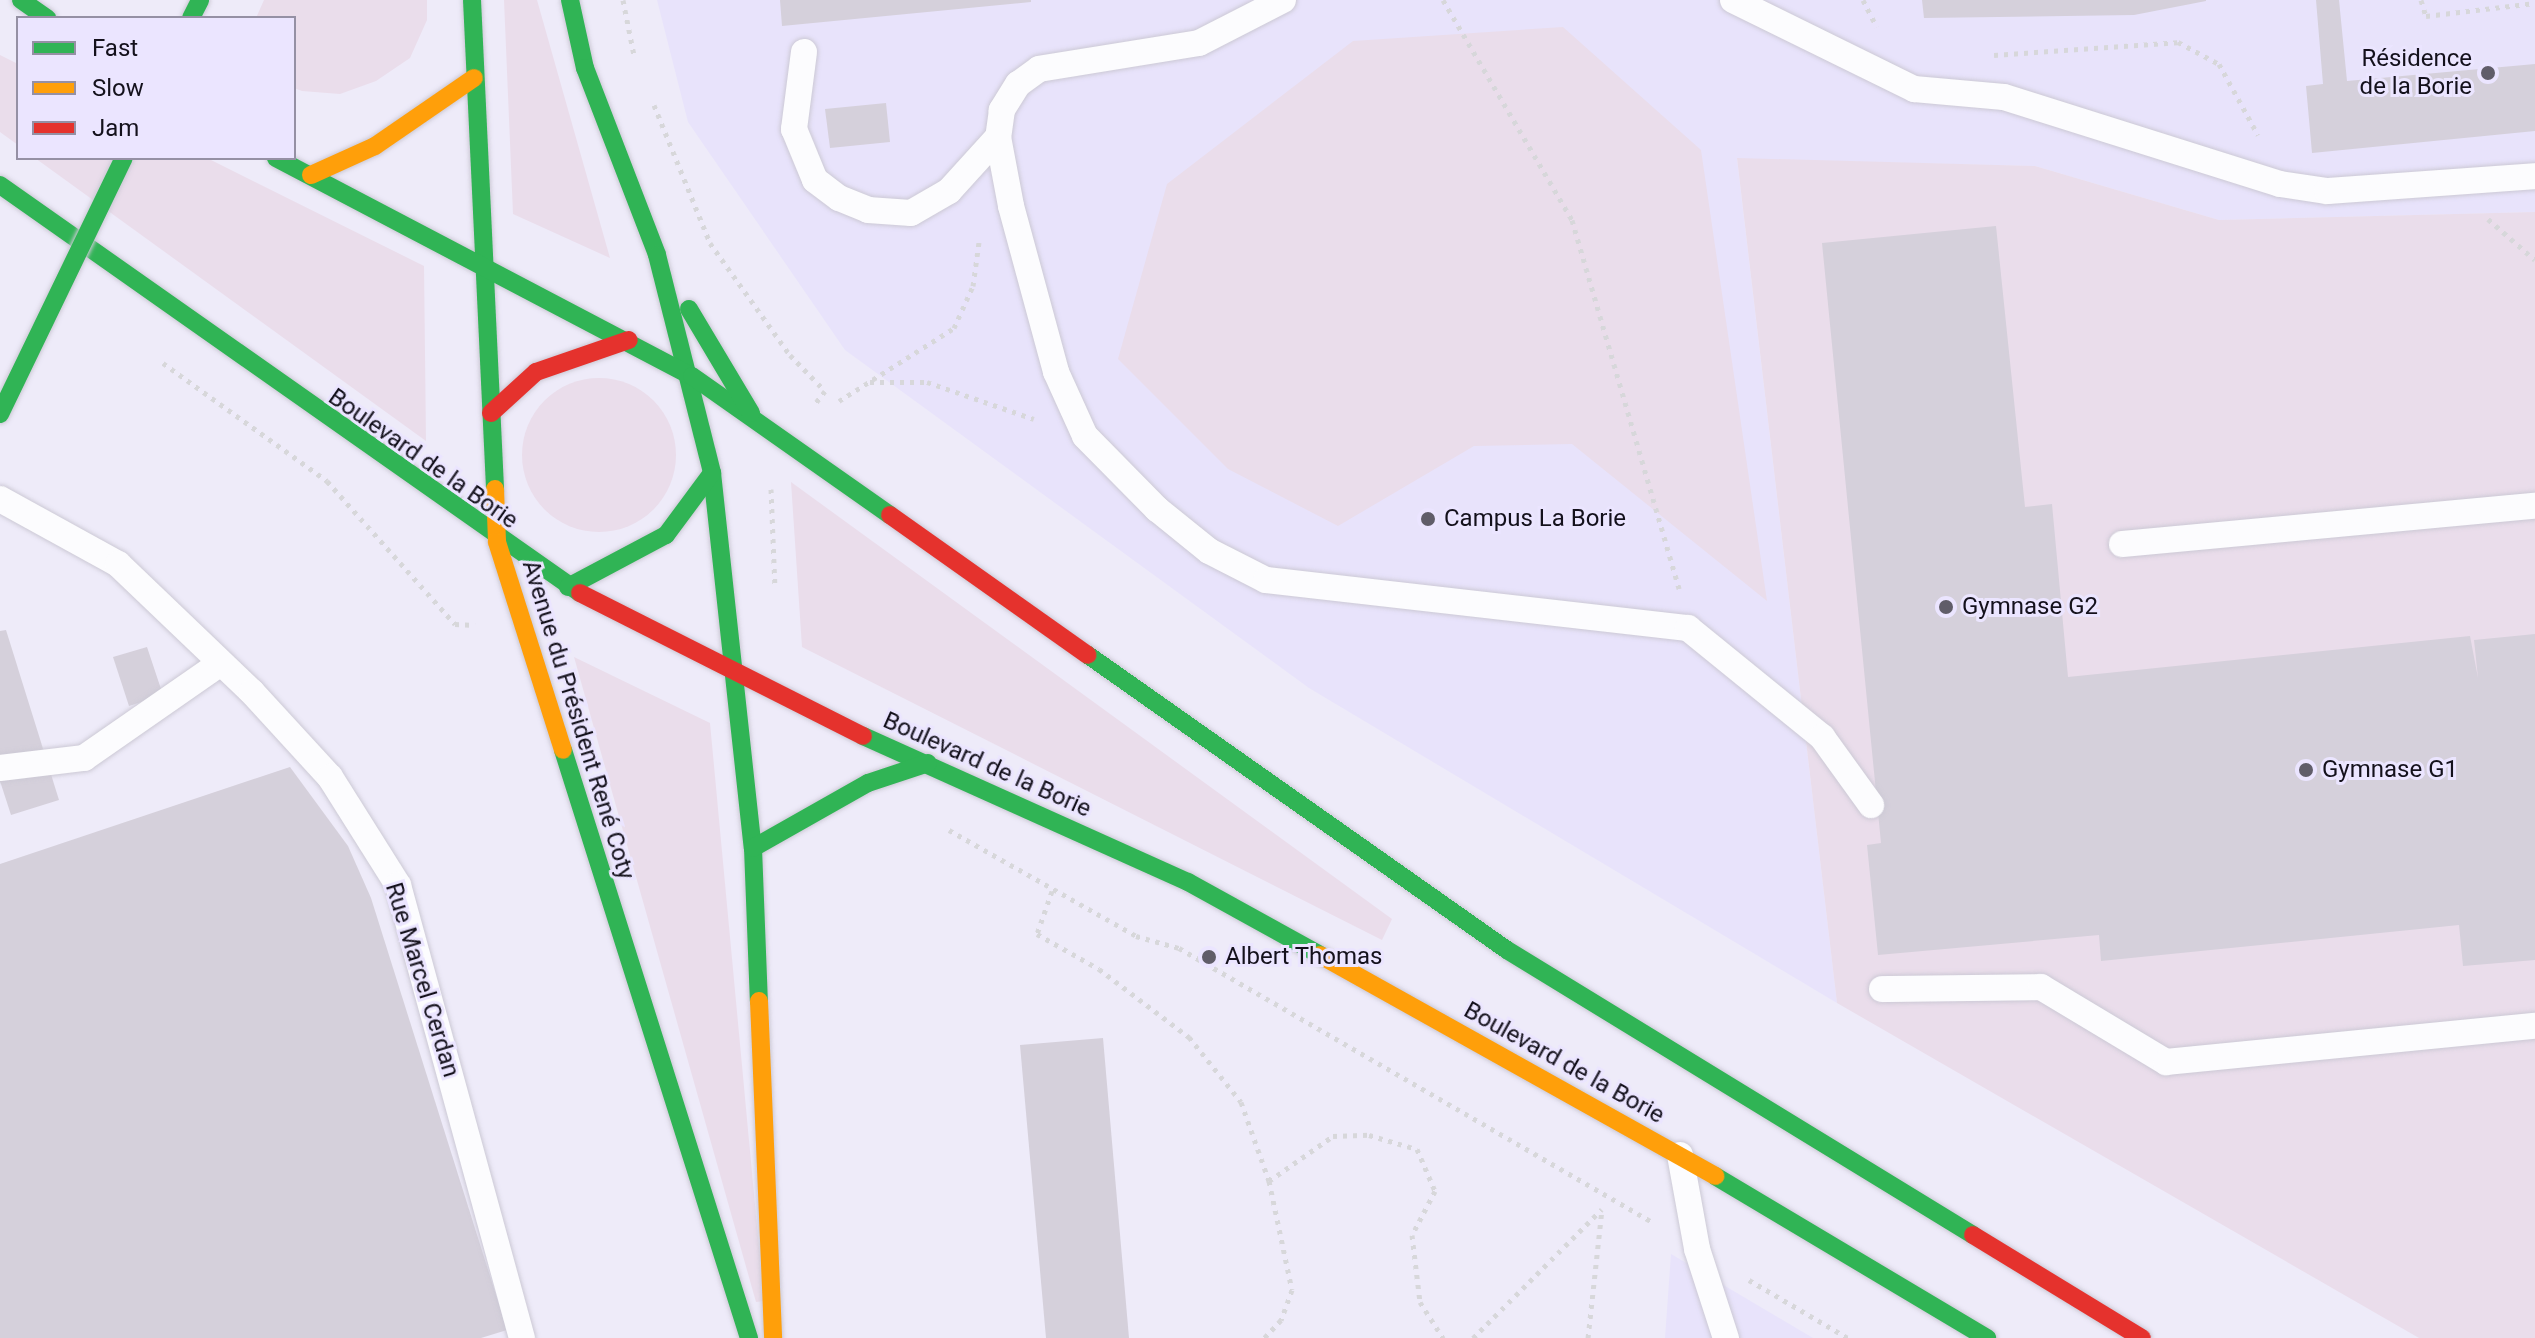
<!DOCTYPE html>
<meta charset="utf-8">
<style>
body{margin:0}
#map{position:relative;width:2535px;height:1338px;overflow:hidden;background:#eeebf9;font-family:Roboto,sans-serif}
div>[style]{position:absolute}
.built>*{inset:0;background:#e8e3fb}
.green>*{inset:0;background:#eaddeb}
.round{border-radius:50%}
.building>*{inset:0;background:#d5d0db}
.path>*{height:5px;margin-top:-2.5px;transform-origin:0;background:repeating-linear-gradient(90deg,#d7d7da 0 4px,transparent 0 10px)}
.roads{filter:drop-shadow(0 0 2px #ccc9d5) drop-shadow(0 0 2px #ccc9d5)}
.lane>*{height:26px;margin:-13px;padding:0 13px;transform-origin:13px;border-radius:13px;background:#fcfcfe}
.fast>*{height:18px;margin:-9px;padding:0 9px;transform-origin:9px;border-radius:9px;background:#30b455}
.slow>*{height:18px;margin:-9px;padding:0 9px;transform-origin:9px;border-radius:9px;background:#ff9f0a}
.jam>*{height:18px;margin:-9px;padding:0 9px;transform-origin:9px;border-radius:9px;background:#e5322d}
.bridges{filter:drop-shadow(0 0 2px #ccc9d5) drop-shadow(0 0 2px #ccc9d5)}
.fast-bridge>*{height:18px;margin:-9px;padding:0 9px;transform-origin:9px;border-radius:9px;background:#30b455}
.dots>*{width:22px;height:22px;translate:-50% -50%;box-sizing:border-box;border:4px solid #ebe5ff;border-radius:50%}
span{translate:-50% -50%;white-space:nowrap;text-align:center;line-height:1.15;-webkit-text-stroke:6px #ebe5ff;paint-order:stroke}
.poi-label{font-size:24px;color:#14111c}
.right{translate:-100% -50%;text-align:right}
.left{translate:0 -50%;text-align:left}
.street-label{font-size:24px;color:#14111c}
.legend{position:absolute;left:16px;top:16px;width:280px;height:144px;box-sizing:border-box;background:#ebe5ff;border:2px solid #9590a4;margin:0;padding:10px 14px;list-style:none;font-size:24px;color:#14111c}
.legend li{display:flex;align-items:center;gap:16px;height:40px}
.legend b{width:40px;border:2px solid #9590a4}
</style>
<div id="map">
<div class="built">
<i style="clip-path:polygon(657px 0,2535px 0,2535px 212px,2219px 220px,2035px 166px,1737px 159px,1837px 1003px,1309px 688px,845px 350px,688px 122px)"></i>
<i style="clip-path:polygon(1671px 1254px,1813px 1338px,1665px 1338px)"></i>
</div>
<div class="green">
<i style="clip-path:polygon(264px 0,427px 0,427px 20px,410px 58px,376px 81px,340px 94px,302px 91px,294px 88px,294px 18px,256px 18px)"></i>
<i style="clip-path:polygon(504px 0,537px 0,610px 258px,513px 214px)"></i>
<i style="clip-path:polygon(1563px 27px,1701px 150px,1767px 601px,1572px 444px,1474px 446px,1338px 526px,1228px 469px,1118px 359px,1167px 184px,1353px 41px)"></i>
<i style="clip-path:polygon(0 55px,18px 64px,18px 145px,0 132px)"></i>
<i style="clip-path:polygon(35px 158px,207px 158px,424px 266px,426px 441px)"></i>
<i style="clip-path:polygon(1737px 158px,2035px 166px,2219px 220px,2535px 212px,2535px 1338px,2419px 1338px,1837px 1003px)"></i>
<i class="round" style="left:522px;top:378px;width:154px;height:154px"></i>
<i style="clip-path:polygon(791px 482px,1392px 919px,1382px 940px,802px 647px)"></i>
<i style="clip-path:polygon(574px 657px,710px 723px,764px 1301px,756px 1302px)"></i>
</div>
<div class="building">
<i style="clip-path:polygon(780px 0,1031px 0,1031px 2px,782px 26px)"></i>
<i style="clip-path:polygon(1922px 0,2206px 0,2206px 1px,2134px 15px,1924px 18px)"></i>
<i style="clip-path:polygon(2316px 0,2339px 0,2347px 81px,2535px 64px,2535px 131px,2312px 153px,2306px 86px,2323px 84px)"></i>
<i style="clip-path:polygon(886px 103px,890px 142px,830px 148px,825px 109px)"></i>
<i style="clip-path:polygon(1996px 226px,2025px 507px,2052px 504px,2068px 677px,2470px 636px,2478px 678px,2474px 640px,2535px 634px,2535px 960px,2463px 966px,2459px 925px,2101px 961px,2099px 935px,1878px 955px,1867px 845px,1881px 843px,1822px 243px)"></i>
<i style="clip-path:polygon(6px 630px,59px 800px,11px 815px,0 781px,0 631px)"></i>
<i style="clip-path:polygon(147px 647px,163px 695px,129px 706px,113px 657px)"></i>
<i style="clip-path:polygon(290px 767px,348px 846px,371px 898px,507px 1330px,481px 1338px,0 1338px,0 864px)"></i>
<i style="clip-path:polygon(1103px 1038px,1129px 1338px,1046px 1338px,1020px 1045px)"></i>
</div>
<div class="path">
<i style="left:623px;top:0;width:56px;rotate:78.7deg"></i>
<i style="left:1443px;top:0;width:255px;rotate:59.6deg"></i>
<i style="left:1572px;top:220px;width:384px;rotate:73.8deg"></i>
<i style="left:1863px;top:0;width:30px;rotate:63deg"></i>
<i style="left:2421px;top:0;width:17px;rotate:73deg"></i>
<i style="left:2426px;top:16px;width:110px;rotate:-6.8deg"></i>
<i style="left:1994px;top:55px;width:184px;rotate:-4deg"></i>
<i style="left:2178px;top:42px;width:47px;rotate:28.2deg"></i>
<i style="left:2219px;top:64px;width:81px;rotate:61.2deg"></i>
<i style="left:654px;top:105px;width:149px;rotate:67.9deg"></i>
<i style="left:710px;top:243px;width:138px;rotate:54.5deg"></i>
<i style="left:790px;top:355px;width:50px;rotate:45.8deg"></i>
<i style="left:825px;top:391px;width:16px;rotate:128deg"></i>
<i style="left:2488px;top:219px;width:62px;rotate:41.1deg"></i>
<i style="left:163px;top:363px;width:202px;rotate:35.7deg"></i>
<i style="left:327px;top:481px;width:192px;rotate:48.2deg"></i>
<i style="left:455px;top:624px;width:20px;rotate:3deg"></i>
<i style="left:870px;top:382px;width:57px"></i>
<i style="left:927px;top:382px;width:113px;rotate:19.1deg"></i>
<i style="left:839px;top:401px;width:136px;rotate:-32.4deg"></i>
<i style="left:954px;top:328px;width:46px;rotate:-65.7deg"></i>
<i style="left:973px;top:286px;width:44px;rotate:-82.2deg"></i>
<i style="left:771px;top:489px;width:98px;rotate:87.7deg"></i>
<i style="left:949px;top:830px;width:215px;rotate:29.5deg"></i>
<i style="left:1136px;top:936px;width:45px;rotate:15.6deg"></i>
<i style="left:1179px;top:948px;width:549px;rotate:30.07deg"></i>
<i style="left:1052px;top:891px;width:46px;rotate:109.2deg"></i>
<i style="left:1037px;top:934px;width:71px;rotate:29.4deg"></i>
<i style="left:1099px;top:969px;width:113px;rotate:37.1deg"></i>
<i style="left:1189px;top:1037px;width:83px;rotate:51.3deg"></i>
<i style="left:1241px;top:1102px;width:84px;rotate:70.5deg"></i>
<i style="left:1269px;top:1181px;width:111px;rotate:78.1deg"></i>
<i style="left:1292px;top:1290px;width:32px;rotate:110deg"></i>
<i style="left:1281px;top:1320px;width:25px;rotate:133deg"></i>
<i style="left:1269px;top:1181px;width:78px;rotate:-35.1deg"></i>
<i style="left:1333px;top:1136px;width:36px;rotate:-2deg"></i>
<i style="left:1369px;top:1135px;width:50px;rotate:16.3deg"></i>
<i style="left:1417px;top:1149px;width:46px;rotate:66.8deg"></i>
<i style="left:1435px;top:1191px;width:50px;rotate:117.6deg"></i>
<i style="left:1412px;top:1235px;width:67px;rotate:83.2deg"></i>
<i style="left:1420px;top:1302px;width:43px;rotate:57.4deg"></i>
<i style="left:1749px;top:1280px;width:115px;rotate:30.4deg"></i>
<i style="left:1473px;top:1338px;width:182px;rotate:-45deg"></i>
<i style="left:1588px;top:1338px;width:129px;rotate:-83.8deg"></i>
</div>
<div class="roads">
<div class="lane">
<i style="left:1283px;top:0;width:94px;rotate:152.9deg"></i>
<i style="left:1199px;top:43px;width:162px;rotate:170.8deg"></i>
<i style="left:1039px;top:69px;width:26px;rotate:144deg"></i>
<i style="left:1018px;top:84px;width:31px;rotate:122deg"></i>
<i style="left:1002px;top:110px;width:27px;rotate:98deg"></i>
<i style="left:998px;top:137px;width:70px;rotate:79.3deg"></i>
<i style="left:1011px;top:206px;width:172px;rotate:74.8deg"></i>
<i style="left:1056px;top:372px;width:70px;rotate:65.6deg"></i>
<i style="left:1085px;top:436px;width:103px;rotate:45.4deg"></i>
<i style="left:1157px;top:509px;width:67px;rotate:38.9deg"></i>
<i style="left:1209px;top:551px;width:64px;rotate:27deg"></i>
<i style="left:1266px;top:580px;width:425px;rotate:6.5deg"></i>
<i style="left:1688px;top:628px;width:173px;rotate:39.1deg"></i>
<i style="left:1822px;top:737px;width:84px;rotate:54.2deg"></i>
<i style="left:1733px;top:0;width:202px;rotate:26.2deg"></i>
<i style="left:1914px;top:89px;width:90px;rotate:5.1deg"></i>
<i style="left:2004px;top:97px;width:289px;rotate:17.5deg"></i>
<i style="left:2280px;top:184px;width:48px;rotate:8.5deg"></i>
<i style="left:2327px;top:191px;width:209px;rotate:-4.1deg"></i>
<i style="left:804px;top:52px;width:78px;rotate:97.4deg"></i>
<i style="left:794px;top:129px;width:55px;rotate:67.6deg"></i>
<i style="left:815px;top:180px;width:30px;rotate:37deg"></i>
<i style="left:839px;top:198px;width:31px;rotate:22deg"></i>
<i style="left:868px;top:210px;width:43px;rotate:4deg"></i>
<i style="left:911px;top:213px;width:44px;rotate:-30.1deg"></i>
<i style="left:949px;top:191px;width:73px;rotate:-47.8deg"></i>
<i style="left:0;top:499px;width:135px;rotate:28.8deg"></i>
<i style="left:118px;top:564px;width:185px;rotate:43.7deg"></i>
<i style="left:252px;top:692px;width:115px;rotate:47.5deg"></i>
<i style="left:330px;top:777px;width:128px;rotate:57.8deg"></i>
<i style="left:398px;top:885px;width:470px;rotate:74.7deg"></i>
<i style="left:2122px;top:544px;width:415px;rotate:-5.3deg"></i>
<i style="left:0;top:768px;width:85px;rotate:-6.8deg"></i>
<i style="left:84px;top:758px;width:165px;rotate:-34.8deg"></i>
<i style="left:1882px;top:989px;width:159px;rotate:-0.7deg"></i>
<i style="left:2041px;top:987px;width:146px;rotate:31deg"></i>
<i style="left:2166px;top:1062px;width:371px;rotate:-5.6deg"></i>
<i style="left:1680px;top:1155px;width:96px;rotate:79.7deg"></i>
<i style="left:1697px;top:1249px;width:94px;rotate:72deg"></i>
</div>
<div class="fast">
<i style="left:21px;top:0;width:32px;rotate:35deg"></i>
<i style="left:472px;top:0;width:490px;rotate:87.3deg"></i>
<i style="left:570px;top:0;width:70px;rotate:77.6deg"></i>
<i style="left:585px;top:68px;width:200px;rotate:68.9deg"></i>
<i style="left:657px;top:255px;width:225px;rotate:75.8deg"></i>
<i style="left:712px;top:473px;width:377px;rotate:83.8deg"></i>
<i style="left:753px;top:848px;width:153px;rotate:87.8deg"></i>
<i style="left:191px;top:18px;width:20px;rotate:-63deg"></i>
<i style="left:276px;top:158px;width:470px;rotate:27.7deg"></i>
<i style="left:692px;top:376px;width:242px;rotate:35.1deg"></i>
<i style="left:0;top:185px;width:709px;rotate:35.12deg"></i>
<i style="left:689px;top:309px;width:121px;rotate:59.2deg"></i>
<i style="left:568px;top:587px;width:111px;rotate:-28deg"></i>
<i style="left:666px;top:535px;width:77px;rotate:-53.4deg"></i>
<i style="left:1088px;top:655px;width:512px;rotate:35.15deg"></i>
<i style="left:1507px;top:950px;width:546px;rotate:31.45deg"></i>
<i style="left:863px;top:736px;width:356px;rotate:24.2deg"></i>
<i style="left:1188px;top:882px;width:151px;rotate:28.9deg"></i>
<i style="left:563px;top:750px;width:617px;rotate:72.45deg"></i>
<i style="left:753px;top:848px;width:132px;rotate:-29.5deg"></i>
<i style="left:868px;top:783px;width:63px;rotate:-18.4deg"></i>
<i style="left:1715px;top:1176px;width:317px;rotate:30.8deg"></i>
</div>
<div class="slow">
<i style="left:311px;top:175px;width:70px;rotate:-24.4deg"></i>
<i style="left:375px;top:146px;width:120px;rotate:-34.5deg"></i>
<i style="left:495px;top:489px;width:53px;rotate:87.8deg"></i>
<i style="left:497px;top:542px;width:218px;rotate:72.4deg"></i>
<i style="left:1320px;top:955px;width:453px;rotate:29.2deg"></i>
<i style="left:759px;top:1001px;width:337px;rotate:87.6deg"></i>
</div>
<div class="jam">
<i style="left:491px;top:413px;width:61px;rotate:-42.3deg"></i>
<i style="left:536px;top:372px;width:98px;rotate:-19deg"></i>
<i style="left:890px;top:515px;width:242px;rotate:35.3deg"></i>
<i style="left:580px;top:593px;width:317px;rotate:26.8deg"></i>
<i style="left:1973px;top:1235px;width:198px;rotate:31.4deg"></i>
</div>
</div>
<div class="bridges">
<div class="fast-bridge">
<i style="left:0;top:414px;width:284px;rotate:-64.2deg"></i>
</div>
</div>
<div class="dots">
<i style="left:2488px;top:73px;background:#605d69"></i>
<i style="left:1428px;top:519px;background:#605d69"></i>
<i style="left:1946px;top:607px;background:#605d69"></i>
<i style="left:2306px;top:770px;background:#605d69"></i>
<i style="left:1209px;top:957px;background:#605d69"></i>
</div>
<div class="poi-label">
<span class="right" style="left:2472px;top:73px">Résidence<br>de la Borie</span>
<span class="left" style="left:1444px;top:519px">Campus La Borie</span>
<span class="left" style="left:1962px;top:607px">Gymnase G2</span>
<span class="left" style="left:2322px;top:770px">Gymnase G1</span>
<span class="left" style="left:1225px;top:957px">Albert Thomas</span>
</div>
<div class="street-label">
<span style="left:423px;top:459px;rotate:35deg">Boulevard de la Borie</span>
<span style="left:578px;top:720px;rotate:73deg">Avenue du Président René Coty</span>
<span style="left:987px;top:765px;rotate:24deg">Boulevard de la Borie</span>
<span style="left:422px;top:980px;rotate:73deg">Rue Marcel Cerdan</span>
<span style="left:1564px;top:1063px;rotate:29deg">Boulevard de la Borie</span>
</div>
<ul class="legend">
<li><b style="height:10px;background:#30b455"></b>Fast</li>
<li><b style="height:10px;background:#ff9f0a"></b>Slow</li>
<li><b style="height:10px;background:#e5322d"></b>Jam</li>
</ul>
</div>
